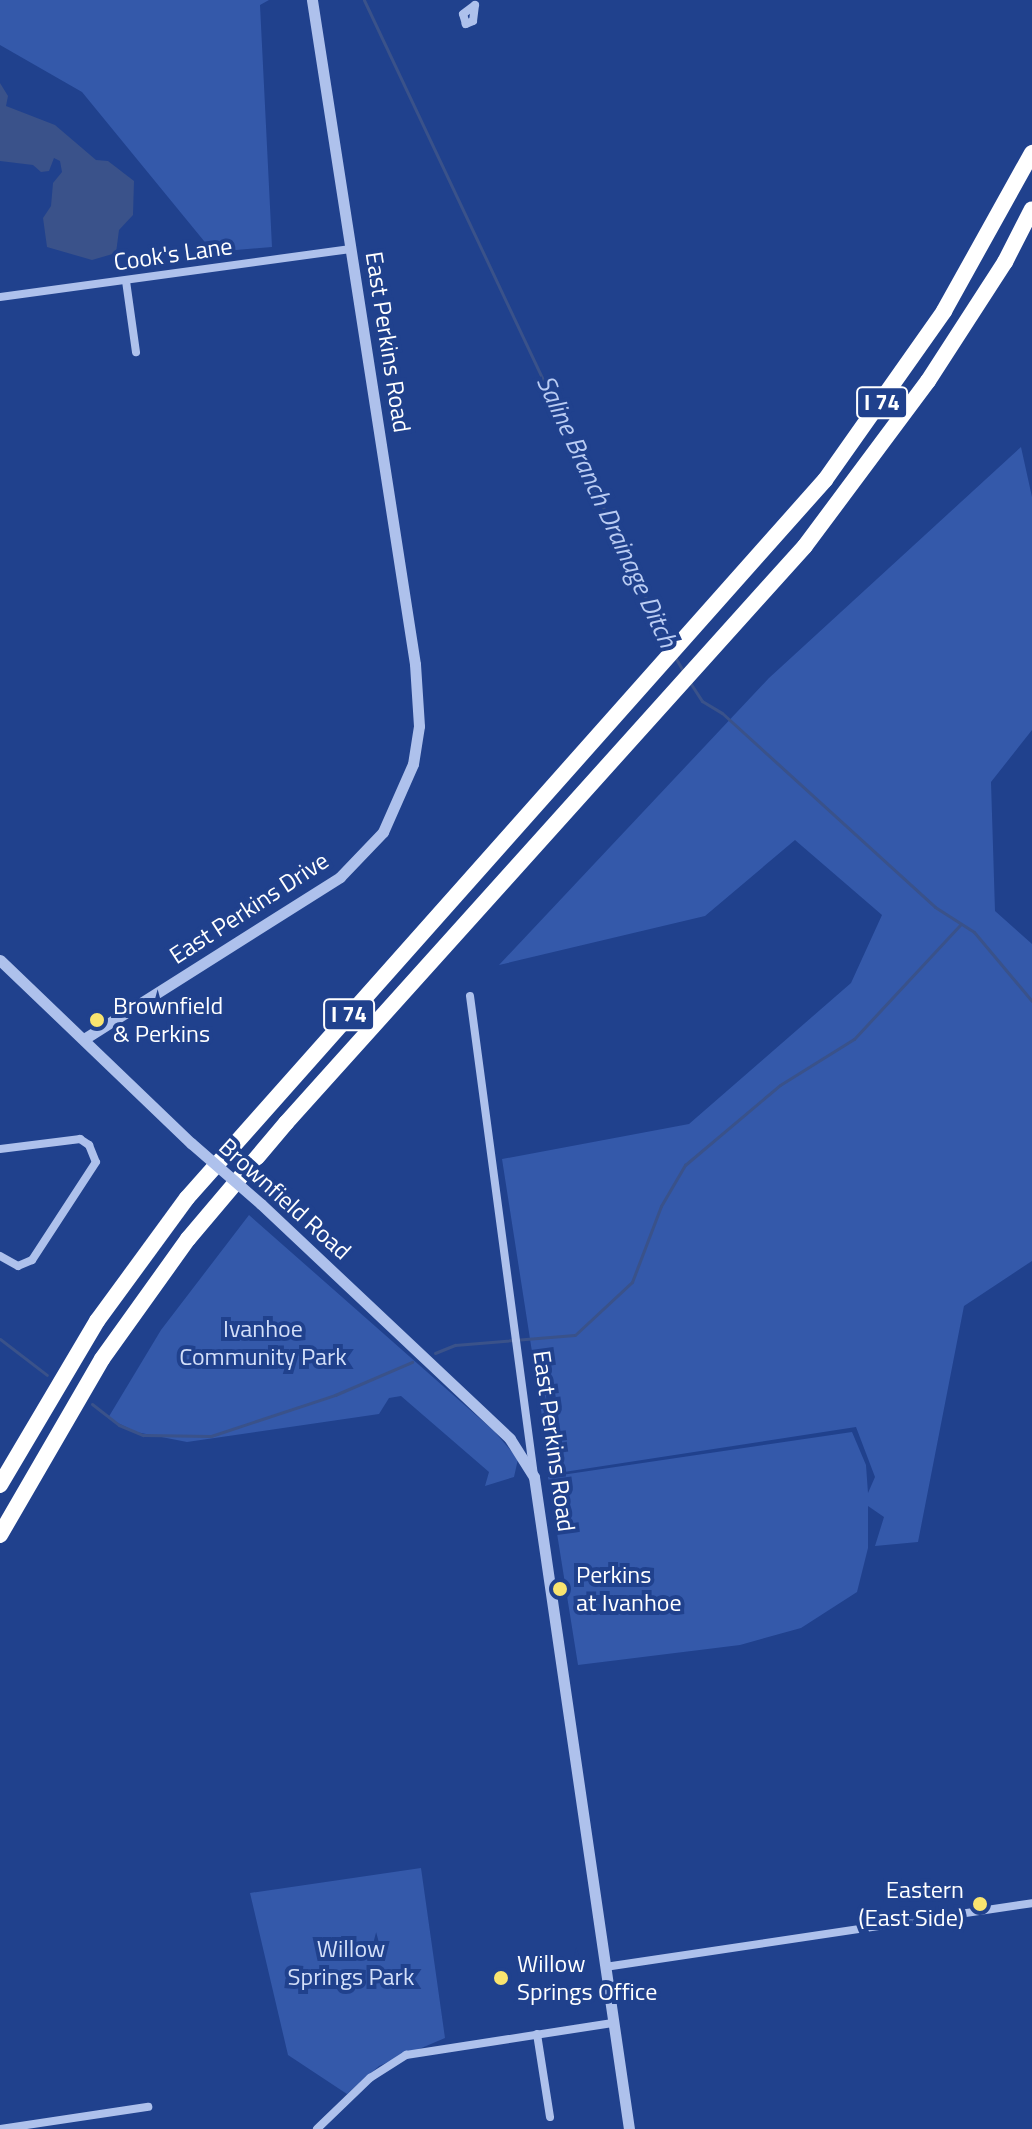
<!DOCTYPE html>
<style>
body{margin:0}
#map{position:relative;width:1032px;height:2129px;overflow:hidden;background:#20418d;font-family:"Titillium Web",sans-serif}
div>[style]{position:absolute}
.green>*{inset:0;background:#3459aa}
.water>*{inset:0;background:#3a528a}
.stream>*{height:3px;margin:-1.5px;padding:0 1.5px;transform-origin:1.5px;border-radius:1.5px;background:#3a528a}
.minor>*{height:8px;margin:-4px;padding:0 4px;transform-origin:4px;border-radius:4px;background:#aec1ec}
.tertiary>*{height:11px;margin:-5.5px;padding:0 5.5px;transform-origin:5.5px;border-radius:5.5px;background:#aec1ec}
.motorway>*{height:16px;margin:-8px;padding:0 8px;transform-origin:8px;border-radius:8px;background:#fff}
.tertiary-bridge>*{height:11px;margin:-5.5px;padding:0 5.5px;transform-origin:5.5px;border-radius:5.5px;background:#aec1ec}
.dots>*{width:22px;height:22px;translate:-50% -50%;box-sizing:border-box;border:4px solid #20418d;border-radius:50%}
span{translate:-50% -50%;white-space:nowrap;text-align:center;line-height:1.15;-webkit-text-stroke:8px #20418d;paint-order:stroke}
.shield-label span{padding:2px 6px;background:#20418d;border:2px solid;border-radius:6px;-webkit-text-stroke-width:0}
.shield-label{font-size:22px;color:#fff;font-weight:700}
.street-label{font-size:24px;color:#fff}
.poi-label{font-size:24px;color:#fff}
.left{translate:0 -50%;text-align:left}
.right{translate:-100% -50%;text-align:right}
.park-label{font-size:24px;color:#d3dff9}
.water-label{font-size:26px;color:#baccf3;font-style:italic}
</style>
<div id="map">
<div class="green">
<i style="clip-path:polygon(0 0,269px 0,260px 5px,272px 247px,213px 252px,82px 92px,0 45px)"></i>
<i style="clip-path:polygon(1021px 447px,1032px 497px,1032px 730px,991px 782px,995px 911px,1032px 944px,1032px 1261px,964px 1306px,918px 1542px,875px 1546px,884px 1517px,868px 1506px,868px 1548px,857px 1592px,801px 1628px,740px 1645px,578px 1665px,548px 1477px,852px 1432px,866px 1465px,868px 1493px,875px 1477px,856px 1427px,551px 1474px,502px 1159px,689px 1124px,851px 983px,882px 915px,795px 840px,705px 916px,499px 965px,769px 678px)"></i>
<i style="clip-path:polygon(249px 1215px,494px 1431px,518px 1459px,514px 1477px,485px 1486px,489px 1472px,401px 1396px,389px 1398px,379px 1414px,187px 1442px,136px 1432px,108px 1418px,161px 1330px)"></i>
<i style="clip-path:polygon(421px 1868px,445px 2038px,379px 2066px,347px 2094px,288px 2055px,250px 1893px)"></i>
</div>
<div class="water">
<i style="clip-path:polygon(0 83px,8px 96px,6px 106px,55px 125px,96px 160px,108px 161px,134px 181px,133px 215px,119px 230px,116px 253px,92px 260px,47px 247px,43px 218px,51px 206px,53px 183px,62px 172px,60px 161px,54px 158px,49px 171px,41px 172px,33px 165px,0 161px)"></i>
</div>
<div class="stream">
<i style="left:364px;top:0;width:715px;rotate:64.76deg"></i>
<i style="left:675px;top:657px;width:16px;rotate:60deg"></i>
<i style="left:689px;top:681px;width:24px;rotate:57deg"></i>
<i style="left:702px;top:701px;width:23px;rotate:31deg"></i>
<i style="left:722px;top:713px;width:288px;rotate:42.3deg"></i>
<i style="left:935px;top:907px;width:46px;rotate:32.7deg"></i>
<i style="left:974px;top:932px;width:90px;rotate:50deg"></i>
<i style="left:0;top:1339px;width:59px;rotate:37.5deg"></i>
<i style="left:435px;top:1353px;width:22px;rotate:-22deg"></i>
<i style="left:455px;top:1345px;width:120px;rotate:-4.8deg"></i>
<i style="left:575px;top:1335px;width:78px;rotate:-42.9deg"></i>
<i style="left:632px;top:1282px;width:81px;rotate:-69.1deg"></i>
<i style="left:661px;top:1206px;width:48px;rotate:-59.7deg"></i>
<i style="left:685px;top:1165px;width:124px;rotate:-40.1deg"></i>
<i style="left:780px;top:1085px;width:87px;rotate:-31.9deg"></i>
<i style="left:854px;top:1039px;width:156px;rotate:-47.1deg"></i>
<i style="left:92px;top:1404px;width:34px;rotate:38deg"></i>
<i style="left:119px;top:1425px;width:26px;rotate:23deg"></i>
<i style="left:143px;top:1435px;width:68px;rotate:0.8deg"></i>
<i style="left:211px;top:1436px;width:131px;rotate:-18.3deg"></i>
<i style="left:335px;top:1395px;width:84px;rotate:-23.2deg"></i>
</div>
<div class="minor">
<i style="left:475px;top:5px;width:16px;rotate:97deg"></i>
<i style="left:473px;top:21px;width:8px;rotate:157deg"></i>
<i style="left:466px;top:24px;width:10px;rotate:-107deg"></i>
<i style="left:463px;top:14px;width:15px;rotate:-37deg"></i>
<i style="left:126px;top:281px;width:72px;rotate:82deg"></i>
<i style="left:0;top:297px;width:354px;rotate:-7.8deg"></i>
<i style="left:470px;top:996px;width:483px;rotate:82.4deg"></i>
<i style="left:0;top:1149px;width:81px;rotate:-7.1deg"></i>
<i style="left:80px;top:1139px;width:11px;rotate:34deg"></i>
<i style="left:89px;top:1145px;width:18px;rotate:68deg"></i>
<i style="left:96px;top:1162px;width:117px;rotate:123.1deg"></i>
<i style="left:32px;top:1260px;width:15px;rotate:157deg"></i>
<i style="left:18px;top:1266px;width:21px;rotate:-151deg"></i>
<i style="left:605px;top:1967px;width:432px;rotate:-8.5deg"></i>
<i style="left:537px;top:2034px;width:84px;rotate:81.1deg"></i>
<i style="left:0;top:2129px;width:150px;rotate:-8.5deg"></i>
<i style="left:317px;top:2129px;width:74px;rotate:-43.9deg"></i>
<i style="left:370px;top:2078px;width:43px;rotate:-32.6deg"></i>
<i style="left:406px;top:2055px;width:209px;rotate:-8.8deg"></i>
</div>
<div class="tertiary">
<i style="left:0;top:960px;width:265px;rotate:43.8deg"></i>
<i style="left:84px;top:1039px;width:303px;rotate:-32.3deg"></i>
<i style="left:340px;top:877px;width:62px;rotate:-46.3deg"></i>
<i style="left:383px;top:832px;width:74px;rotate:-66.2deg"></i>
<i style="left:413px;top:764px;width:38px;rotate:-81deg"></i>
<i style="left:419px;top:726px;width:62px;rotate:-93.7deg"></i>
<i style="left:415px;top:664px;width:672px;rotate:-98.82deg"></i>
<i style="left:261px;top:1204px;width:342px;rotate:43.3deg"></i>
<i style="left:510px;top:1439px;width:45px;rotate:57.7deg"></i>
<i style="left:534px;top:1477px;width:659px;rotate:81.71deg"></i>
</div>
<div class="motorway">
<i style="left:0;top:1485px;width:191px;rotate:-59.4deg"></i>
<i style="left:97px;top:1321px;width:152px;rotate:-53.8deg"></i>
<i style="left:187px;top:1198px;width:961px;rotate:-48.38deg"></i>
<i style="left:825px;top:480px;width:207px;rotate:-54.8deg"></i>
<i style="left:944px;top:311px;width:181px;rotate:-60.9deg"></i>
<i style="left:0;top:1535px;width:203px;rotate:-59.9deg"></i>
<i style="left:102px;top:1359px;width:148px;rotate:-54.4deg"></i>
<i style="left:188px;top:1239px;width:152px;rotate:-49.8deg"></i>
<i style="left:286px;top:1123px;width:776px;rotate:-48.03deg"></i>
<i style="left:805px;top:546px;width:206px;rotate:-53.3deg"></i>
<i style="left:928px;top:381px;width:142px;rotate:-57.1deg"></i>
<i style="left:1005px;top:262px;width:59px;rotate:-63deg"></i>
</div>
<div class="tertiary-bridge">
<i style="left:191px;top:1143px;width:93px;rotate:41.1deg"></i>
</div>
<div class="dots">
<i style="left:97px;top:1020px;background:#f9e46f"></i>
<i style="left:560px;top:1589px;background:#f9e46f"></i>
<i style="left:980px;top:1904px;background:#f9e46f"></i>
<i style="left:501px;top:1978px;background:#f9e46f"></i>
</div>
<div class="shield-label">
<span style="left:882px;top:403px">I 74</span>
<span style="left:349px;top:1015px">I 74</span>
</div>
<div class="street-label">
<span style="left:173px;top:254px;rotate:-8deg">Cook's Lane</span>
<span style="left:388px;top:342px;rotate:81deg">East Perkins Road</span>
<span style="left:249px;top:908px;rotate:-33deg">East Perkins Drive</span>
<span style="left:285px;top:1199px;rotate:42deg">Brownfield Road</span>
<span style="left:554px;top:1441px;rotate:82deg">East Perkins Road</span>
</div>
<div class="poi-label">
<span class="left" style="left:113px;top:1020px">Brownfield<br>&amp; Perkins</span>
<span class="left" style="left:576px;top:1589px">Perkins<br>at Ivanhoe</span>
<span class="right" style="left:964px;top:1904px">Eastern<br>(East Side)</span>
<span class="left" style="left:517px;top:1978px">Willow<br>Springs Office</span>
</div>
<div class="park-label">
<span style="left:263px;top:1343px">Ivanhoe<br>Community Park</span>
<span style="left:351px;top:1963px">Willow<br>Springs Park</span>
</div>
<div class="water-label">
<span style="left:607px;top:511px;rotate:65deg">Saline Branch Drainage Ditch</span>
</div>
</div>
